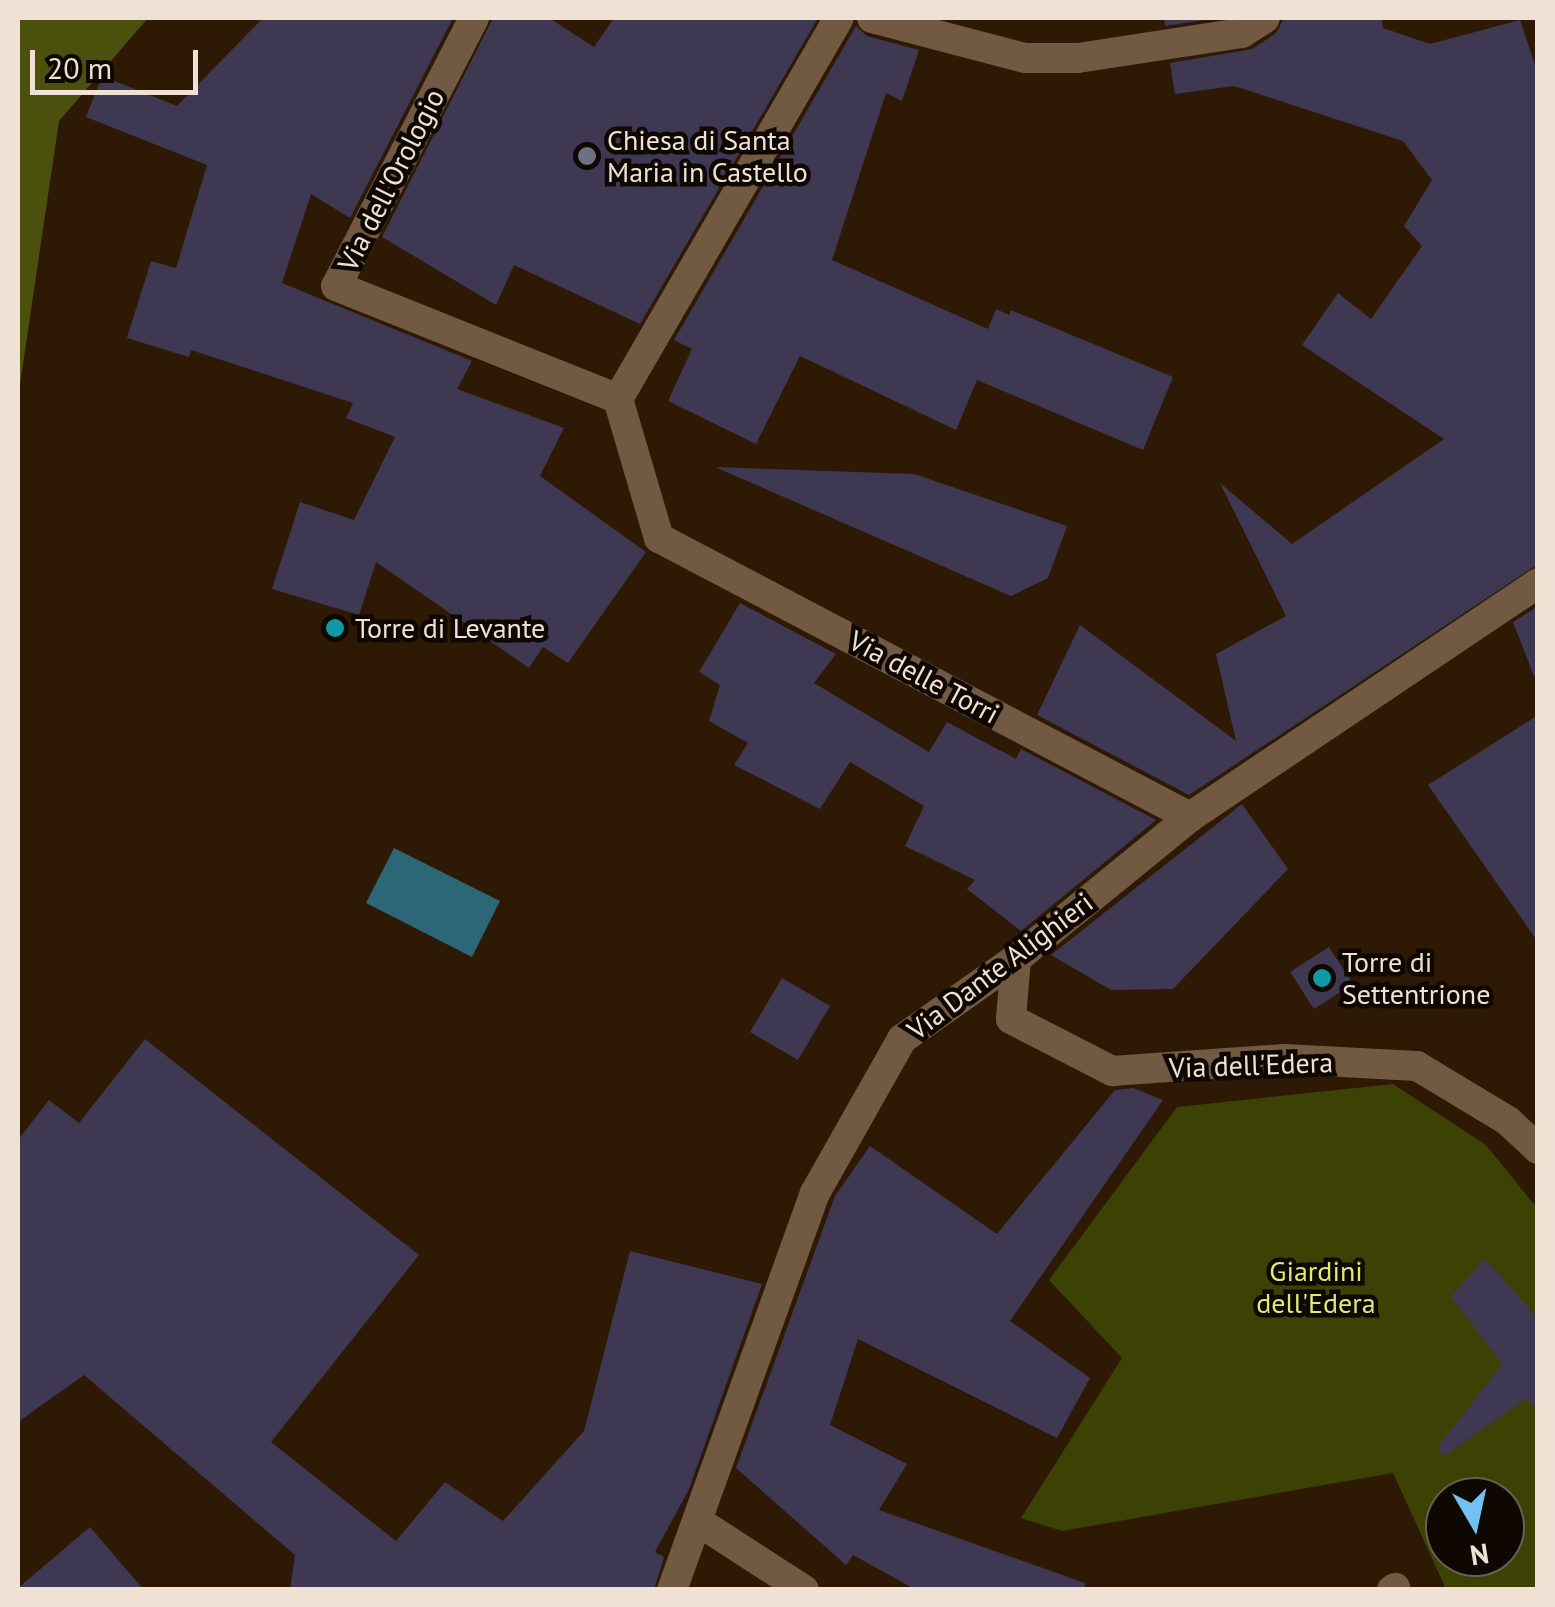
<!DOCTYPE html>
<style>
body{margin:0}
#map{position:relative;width:1555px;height:1607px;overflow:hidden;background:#2e1904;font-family:"PT Sans",sans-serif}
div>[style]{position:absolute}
.green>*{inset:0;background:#3c4104}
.forest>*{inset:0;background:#4b510c}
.water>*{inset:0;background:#2b6776}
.building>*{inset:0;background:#3e3853}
.minor>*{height:30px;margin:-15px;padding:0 15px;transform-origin:15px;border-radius:15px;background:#715942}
.dots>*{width:28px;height:28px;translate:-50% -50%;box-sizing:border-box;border:5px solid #0f0702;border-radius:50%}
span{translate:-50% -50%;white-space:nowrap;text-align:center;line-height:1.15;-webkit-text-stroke:9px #0f0702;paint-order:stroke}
.poi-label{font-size:28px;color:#efe1d4}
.left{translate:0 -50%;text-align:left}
.street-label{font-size:28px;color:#efe1d4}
.park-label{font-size:28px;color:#ddea78}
.frame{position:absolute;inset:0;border:20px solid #efe1d4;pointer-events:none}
.north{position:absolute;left:1425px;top:1477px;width:100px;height:100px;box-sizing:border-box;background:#0f0702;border:2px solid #695e56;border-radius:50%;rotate:171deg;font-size:28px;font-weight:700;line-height:40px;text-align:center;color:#efe1d4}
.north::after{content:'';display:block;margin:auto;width:35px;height:45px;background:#71c1f5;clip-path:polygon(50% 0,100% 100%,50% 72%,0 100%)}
.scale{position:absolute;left:30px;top:50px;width:168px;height:45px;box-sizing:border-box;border:5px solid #efe1d4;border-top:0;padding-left:12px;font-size:30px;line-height:35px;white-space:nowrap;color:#efe1d4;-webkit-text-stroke:8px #0f0702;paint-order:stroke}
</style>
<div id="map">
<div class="green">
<i style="clip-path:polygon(evenodd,1393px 1084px,1486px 1145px,1537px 1208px,1537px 1589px,1446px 1589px,1393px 1473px,1062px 1531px,1021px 1518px,1122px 1358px,1049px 1280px,1177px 1107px,1393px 1084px,1445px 1497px,1505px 1497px,1505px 1557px,1445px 1557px,1445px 1497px)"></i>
</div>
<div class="forest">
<i style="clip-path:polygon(18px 18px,148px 18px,59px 121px,18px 398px)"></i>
</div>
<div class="water">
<i style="clip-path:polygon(394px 848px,500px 901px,472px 957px,366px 903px)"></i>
</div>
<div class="building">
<i style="clip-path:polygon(263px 18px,453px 18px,350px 218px,311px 194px,282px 283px,472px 361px,457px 389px,564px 428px,540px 476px,646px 552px,568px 663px,543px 647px,529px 668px,376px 562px,359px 615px,272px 589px,300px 502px,354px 520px,395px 437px,346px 418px,353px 403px,191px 350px,189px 357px,127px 338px,151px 261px,176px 268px,207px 165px,86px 117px,102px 76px,177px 106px)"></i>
<i style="clip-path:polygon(493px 18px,549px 18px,594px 47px,614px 18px,818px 18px,640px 324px,514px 265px,496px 305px,382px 237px)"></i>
<i style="clip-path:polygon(1164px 18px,1219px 18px,1165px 26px)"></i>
<i style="clip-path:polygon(1284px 18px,1382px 18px,1383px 28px,1430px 44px,1520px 20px,1538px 74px,1538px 564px,1189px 795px,1037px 715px,1080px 625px,1236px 741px,1216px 654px,1286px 616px,1220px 483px,1292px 544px,1444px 439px,1302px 345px,1338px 293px,1371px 319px,1422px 246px,1404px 226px,1432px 180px,1403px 141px,1234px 86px,1175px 94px,1170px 63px,1252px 49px,1276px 33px)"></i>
<i style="clip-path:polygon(856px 26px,867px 36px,919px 50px,902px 101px,886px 93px,832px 260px,988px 329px,996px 309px,1009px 315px,1011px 310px,1173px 377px,1143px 450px,977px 380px,956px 430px,800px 356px,756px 444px,668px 401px,692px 349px,674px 340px)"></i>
<i style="clip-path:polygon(715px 467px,914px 474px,1067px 526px,1048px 578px,1011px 596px)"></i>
<i style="clip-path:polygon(740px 603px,836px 654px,814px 683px,929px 752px,947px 722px,1016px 759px,1021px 749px,1156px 820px,1021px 931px,967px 889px,975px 880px,905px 846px,924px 806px,850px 762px,820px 809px,734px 765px,748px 743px,709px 721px,720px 685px,699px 672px)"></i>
<i style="clip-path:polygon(1538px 606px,1538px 675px,1534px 676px,1513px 622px)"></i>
<i style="clip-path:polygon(1538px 715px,1538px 942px,1428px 785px)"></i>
<i style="clip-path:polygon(1242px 804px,1288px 869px,1173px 989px,1111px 990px,1051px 955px)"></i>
<i style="clip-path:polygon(1329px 947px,1353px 984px,1314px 1009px,1290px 972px)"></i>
<i style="clip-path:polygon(782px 978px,830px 1006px,798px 1060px,750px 1032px)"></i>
<i style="clip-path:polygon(145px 1039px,419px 1255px,271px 1442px,396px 1541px,445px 1482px,503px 1521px,584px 1431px,630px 1251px,762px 1284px,689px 1489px,655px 1552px,664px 1557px,654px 1590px,290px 1590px,295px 1555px,84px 1375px,18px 1422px,18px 1140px,49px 1100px,79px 1123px)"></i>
<i style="clip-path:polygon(1133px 1088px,1163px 1100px,1010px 1321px,1090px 1378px,1057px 1438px,858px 1339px,830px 1425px,907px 1464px,879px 1510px,1085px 1583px,1084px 1590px,916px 1590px,853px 1555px,846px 1565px,736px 1468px,835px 1196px,870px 1146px,997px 1234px,1115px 1090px)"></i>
<i style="clip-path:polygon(1485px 1259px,1538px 1318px,1538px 1412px,1527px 1398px,1444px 1456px,1437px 1448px,1502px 1364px,1451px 1296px)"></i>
<i style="clip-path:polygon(90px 1527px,144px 1590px,18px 1590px,18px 1588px)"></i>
</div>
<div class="minor">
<i style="left:474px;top:18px;width:301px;rotate:117.2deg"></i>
<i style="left:336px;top:286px;width:304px;rotate:21.8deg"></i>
<i style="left:872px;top:18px;width:158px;rotate:14.7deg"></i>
<i style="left:1025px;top:58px;width:53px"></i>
<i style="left:1078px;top:58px;width:166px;rotate:-8.7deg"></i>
<i style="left:1242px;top:33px;width:27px;rotate:-33deg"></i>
<i style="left:618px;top:399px;width:145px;rotate:73.6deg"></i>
<i style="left:659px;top:538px;width:600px;rotate:27.72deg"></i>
<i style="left:618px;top:399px;width:440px;rotate:-59.9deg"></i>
<i style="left:1016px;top:959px;width:60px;rotate:94.8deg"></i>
<i style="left:1011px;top:1019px;width:114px;rotate:27.2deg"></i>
<i style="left:1112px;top:1071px;width:172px;rotate:-4deg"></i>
<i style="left:1284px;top:1059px;width:133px;rotate:3deg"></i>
<i style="left:1417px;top:1066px;width:106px;rotate:31.1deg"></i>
<i style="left:1508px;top:1121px;width:41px;rotate:43deg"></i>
<i style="left:699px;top:1522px;width:125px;rotate:32.9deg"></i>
<i style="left:672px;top:1590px;width:422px;rotate:-70.2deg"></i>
<i style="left:815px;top:1193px;width:177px;rotate:-60.5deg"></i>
<i style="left:902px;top:1039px;width:139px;rotate:-35.1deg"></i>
<i style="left:1016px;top:959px;width:225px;rotate:-39.2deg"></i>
<i style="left:1190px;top:817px;width:419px;rotate:-33.9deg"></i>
<i style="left:1392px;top:1590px;width:4px;rotate:-34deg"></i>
</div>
<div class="dots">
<i style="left:587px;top:156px;background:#6b7280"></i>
<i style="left:335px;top:628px;background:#0f9aa8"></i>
<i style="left:1322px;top:978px;background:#0f9aa8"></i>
</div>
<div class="poi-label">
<span class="left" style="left:607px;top:156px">Chiesa di Santa<br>Maria in Castello</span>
<span class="left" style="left:355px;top:628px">Torre di Levante</span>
<span class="left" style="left:1342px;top:978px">Torre di<br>Settentrione</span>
</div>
<div class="street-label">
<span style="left:391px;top:180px;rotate:-63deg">Via dell'Orologio</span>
<span style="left:924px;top:677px;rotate:28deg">Via delle Torri</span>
<span style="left:1000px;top:966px;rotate:-37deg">Via Dante Alighieri</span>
<span style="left:1251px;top:1065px;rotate:-2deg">Via dell'Edera</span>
</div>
<div class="park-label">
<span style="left:1316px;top:1287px">Giardini<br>dell'Edera</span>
</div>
<div class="frame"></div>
<div class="north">N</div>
<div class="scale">20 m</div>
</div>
